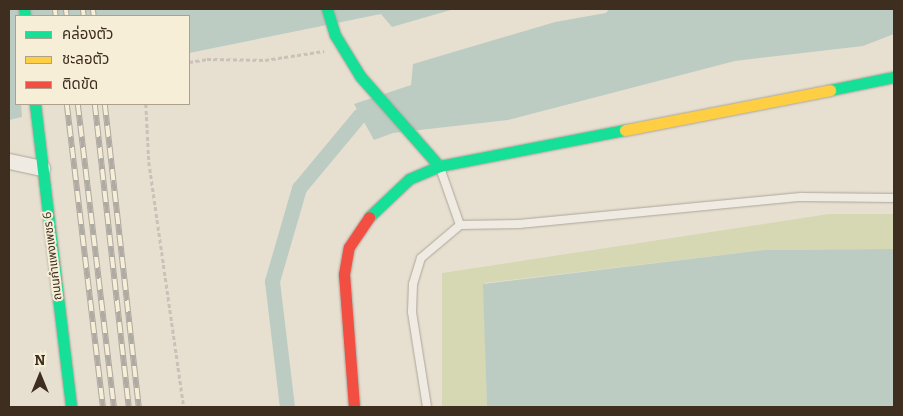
<!DOCTYPE html>
<meta charset="utf-8">
<style>
body{margin:0}
#map{position:relative;width:903px;height:416px;overflow:hidden;background:#e7e0d1;font-family:Bitter,"Noto Sans Thai",serif}
div>[style]{position:absolute}
.green>*{inset:0;background:#d6d7b3}
.water>*{inset:0;background:#bcccc2}
.canal>*{height:15px;margin:-7.5px;padding:0 7.5px;transform-origin:7.5px;border-radius:7.5px;background:#bcccc2}
.path>*{height:2.5px;margin-top:-1.25px;transform-origin:0;background:repeating-linear-gradient(90deg,#c8c2b9 0 4px,transparent 0 6.5px)}
.roads{filter:drop-shadow(0 0 1px #ada599) drop-shadow(0 0 1px #ada599)}
.lane>*{height:8px;margin:-4px;padding:0 4px;transform-origin:4px;border-radius:4px;background:#efebe3}
.street>*{height:15px;margin:-7.5px;padding:0 7.5px;transform-origin:7.5px;border-radius:7.5px;background:#efebe3}
.fast>*{height:11px;margin:-5.5px;padding:0 5.5px;transform-origin:5.5px;border-radius:5.5px;background:#16e098}
.slow>*{height:11px;margin:-5.5px;padding:0 5.5px;transform-origin:5.5px;border-radius:5.5px;background:#ffcf43}
.jam>*{height:11px;margin:-5.5px;padding:0 5.5px;transform-origin:5.5px;border-radius:5.5px;background:#f24e42}
.rail>*{height:5.5px;margin-top:-2.75px;transform-origin:0;background:repeating-linear-gradient(90deg,#f7eed8 0 11px,#afaaa2 0 22px);box-sizing:border-box;border-block:1px solid #afaaa2}
span{translate:-50% -50%;white-space:nowrap;text-align:center;line-height:1.15;-webkit-text-stroke:4px #f7eed8;paint-order:stroke}
.street-label{font-size:12px;color:#3d2e20}
.frame{position:absolute;inset:0;border:10px solid #3d2e20;pointer-events:none}
.legend{position:absolute;left:15px;top:15px;width:175px;height:90px;box-sizing:border-box;background:#f7eed8;border:1px solid #ada18e;margin:0;padding:6px 9px;list-style:none;font-size:15px;color:#3d2e20}
.legend li{display:flex;align-items:center;gap:10px;height:25px}
.legend b{width:25px;border:1px solid #ada18e}
.north{position:absolute;left:15px;top:351px;width:50px;height:50px;-webkit-text-stroke:4px #f7eed8;paint-order:stroke;rotate:0deg;font-size:14px;font-weight:700;line-height:20px;text-align:center;color:#3d2e20}
.north::after{content:'';display:block;margin:auto;width:18px;height:22px;background:#3d2e20;clip-path:polygon(50% 0,100% 100%,50% 72%,0 100%)}
</style>
<div id="map">
<div class="green">
<i style="clip-path:polygon(829px 214px,894px 214px,894px 249px,764px 250px,484px 283px,487px 407px,442px 407px,442px 273px)"></i>
</div>
<div class="water">
<i style="clip-path:polygon(9px 9px,454px 9px,392px 27px,381px 14px,189px 53px,189px 16px,16px 16px,16px 104px,21px 104px,22px 117px,9px 120px)"></i>
<i style="clip-path:polygon(609px 9px,894px 9px,894px 34px,863px 46px,735px 61px,508px 120px,393px 133px,374px 140px,354px 104px,411px 85px,413px 64px,555px 22px,606px 13px)"></i>
<i style="clip-path:polygon(894px 249px,894px 407px,487px 407px,483px 284px,764px 250px)"></i>
</div>
<div class="canal">
<i style="left:287px;top:407px;width:127px;rotate:-96.8deg"></i>
<i style="left:272px;top:281px;width:97px;rotate:-73.8deg"></i>
<i style="left:299px;top:188px;width:94px;rotate:-50.2deg"></i>
<i style="left:359px;top:116px;width:20px;rotate:-20deg"></i>
</div>
<div class="path">
<i style="left:189px;top:62px;width:18px;rotate:-9deg"></i>
<i style="left:207px;top:59px;width:58px;rotate:1deg"></i>
<i style="left:265px;top:60px;width:60px;rotate:-8.7deg"></i>
<i style="left:146px;top:104px;width:58px;rotate:87deg"></i>
<i style="left:149px;top:162px;width:247px;rotate:81.9deg"></i>
</div>
<div class="roads">
<div class="lane">
<i style="left:460px;top:225px;width:59px;rotate:-1deg"></i>
<i style="left:519px;top:224px;width:283px;rotate:-5.5deg"></i>
<i style="left:801px;top:197px;width:93px;rotate:0.6deg"></i>
<i style="left:427px;top:407px;width:96px;rotate:-99deg"></i>
<i style="left:412px;top:312px;width:28px;rotate:-88deg"></i>
<i style="left:413px;top:284px;width:27px;rotate:-73deg"></i>
<i style="left:421px;top:258px;width:51px;rotate:-40.2deg"></i>
<i style="left:460px;top:225px;width:60px;rotate:-109.3deg"></i>
</div>
<div class="street">
<i style="left:9px;top:161px;width:34px;rotate:12deg"></i>
</div>
<div class="fast">
<i style="left:24px;top:9px;width:7px;rotate:82deg"></i>
<i style="left:327px;top:9px;width:27px;rotate:73deg"></i>
<i style="left:335px;top:35px;width:48px;rotate:58.6deg"></i>
<i style="left:360px;top:76px;width:120px;rotate:48.7deg"></i>
<i style="left:830px;top:90px;width:65px;rotate:-11.5deg"></i>
<i style="left:35px;top:104px;width:305px;rotate:83.2deg"></i>
<i style="left:369px;top:217px;width:55px;rotate:-43.5deg"></i>
<i style="left:409px;top:179px;width:33px;rotate:-23deg"></i>
<i style="left:439px;top:166px;width:189px;rotate:-11deg"></i>
</div>
<div class="slow">
<i style="left:625px;top:130px;width:209px;rotate:-11deg"></i>
</div>
<div class="jam">
<i style="left:354px;top:407px;width:133px;rotate:-94.3deg"></i>
<i style="left:344px;top:274px;width:27px;rotate:-80deg"></i>
<i style="left:349px;top:247px;width:36px;rotate:-56deg"></i>
</div>
</div>
<div class="rail">
<i style="left:55px;top:9px;width:7px;rotate:82deg"></i>
<i style="left:66px;top:9px;width:7px;rotate:82deg"></i>
<i style="left:83px;top:9px;width:7px;rotate:82deg"></i>
<i style="left:93px;top:9px;width:7px;rotate:82deg"></i>
<i style="left:67px;top:104px;width:305px;rotate:83.2deg"></i>
<i style="left:78px;top:104px;width:305px;rotate:83.2deg"></i>
<i style="left:95px;top:104px;width:305px;rotate:83.6deg"></i>
<i style="left:105px;top:104px;width:305px;rotate:83.6deg"></i>
</div>
<div class="street-label">
<span style="left:53px;top:256px;rotate:-97deg">ถนนกำแพงเพชร 6</span>
</div>
<div class="frame"></div>
<ul class="legend">
<li><b style="height:6px;background:#16e098"></b>คล่องตัว</li>
<li><b style="height:6px;background:#ffcf43"></b>ชะลอตัว</li>
<li><b style="height:6px;background:#f24e42"></b>ติดขัด</li>
</ul>
<div class="north">N</div>
</div>
